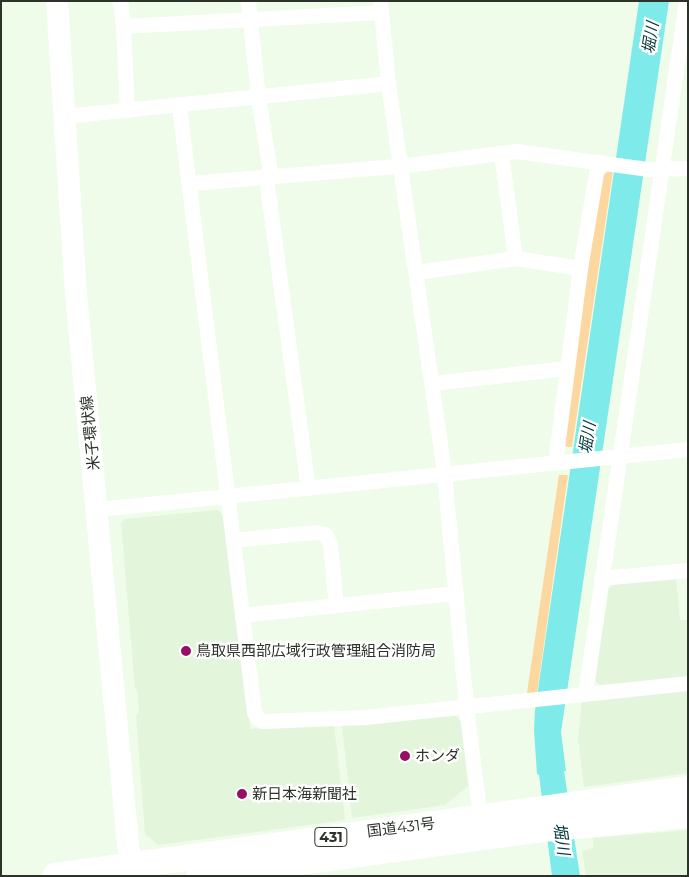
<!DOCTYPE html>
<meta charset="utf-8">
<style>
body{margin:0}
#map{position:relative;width:689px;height:877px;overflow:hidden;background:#effce9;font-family:Montserrat,"Noto Sans JP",sans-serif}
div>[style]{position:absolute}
.built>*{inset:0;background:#e3f5db}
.green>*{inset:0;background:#fcd79f}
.water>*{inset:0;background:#7eebea}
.minor>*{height:15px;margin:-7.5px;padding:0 7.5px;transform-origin:7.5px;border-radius:7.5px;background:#fff}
.secondary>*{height:22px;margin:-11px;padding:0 11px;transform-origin:11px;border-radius:11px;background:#fff}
.trunk>*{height:26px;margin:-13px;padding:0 13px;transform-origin:13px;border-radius:13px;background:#fff}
.dots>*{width:14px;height:14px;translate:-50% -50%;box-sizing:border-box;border:2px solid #fff;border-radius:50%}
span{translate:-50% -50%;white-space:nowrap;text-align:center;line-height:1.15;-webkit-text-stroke:4.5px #fff;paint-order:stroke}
.shield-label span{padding:1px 4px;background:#fff;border:1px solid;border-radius:4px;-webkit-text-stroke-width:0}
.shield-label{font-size:14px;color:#2d332b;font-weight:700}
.street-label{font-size:15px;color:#2d332b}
.poi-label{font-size:15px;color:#2d332b}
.left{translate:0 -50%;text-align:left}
.water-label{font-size:16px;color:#003737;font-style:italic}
.frame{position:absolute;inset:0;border:2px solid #2d332b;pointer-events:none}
</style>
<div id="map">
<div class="built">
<i style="clip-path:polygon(217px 510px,225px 516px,250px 729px,334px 725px,345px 820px,158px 845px,145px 834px,136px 716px,139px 712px,137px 691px,135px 688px,121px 523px,125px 519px)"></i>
<i style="clip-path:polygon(676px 577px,680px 620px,688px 620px,688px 678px,601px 687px,594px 679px,607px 590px,614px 584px)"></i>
<i style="clip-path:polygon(688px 690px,688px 773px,584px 787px,578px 738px,582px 701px)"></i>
<i style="clip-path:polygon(454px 714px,461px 721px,468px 786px,445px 805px,352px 818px,342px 725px)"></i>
<i style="clip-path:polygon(688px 830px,688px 876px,586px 876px,582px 851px,593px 848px,593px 838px)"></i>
</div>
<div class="green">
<i style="clip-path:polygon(609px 170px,613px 171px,572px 447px,568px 447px,563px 445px,591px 249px,602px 177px)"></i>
<i style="clip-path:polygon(559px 475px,568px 475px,537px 693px,527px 693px)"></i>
</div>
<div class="water">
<i style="clip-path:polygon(639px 1px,669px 1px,561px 732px,566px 771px,564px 771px,580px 876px,552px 876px,539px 775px,537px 774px,534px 730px,535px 710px)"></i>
</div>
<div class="minor">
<i style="left:120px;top:1px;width:25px;rotate:83deg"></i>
<i style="left:248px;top:1px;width:97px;rotate:84.1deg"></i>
<i style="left:258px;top:97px;width:81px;rotate:80.8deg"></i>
<i style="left:380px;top:1px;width:82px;rotate:84.4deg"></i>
<i style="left:388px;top:83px;width:394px;rotate:81.8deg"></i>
<i style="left:444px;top:473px;width:235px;rotate:84.6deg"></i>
<i style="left:466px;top:707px;width:111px;rotate:82.7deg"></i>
<i style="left:179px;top:106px;width:611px;rotate:82.94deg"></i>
<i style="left:254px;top:712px;width:7px;rotate:63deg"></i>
<i style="left:257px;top:718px;width:6px;rotate:31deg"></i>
<i style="left:262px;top:721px;width:103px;rotate:-2.2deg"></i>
<i style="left:365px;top:717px;width:325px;rotate:-6deg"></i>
<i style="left:127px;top:110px;width:84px;rotate:-92.7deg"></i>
<i style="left:123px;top:26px;width:258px;rotate:-3.1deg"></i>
<i style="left:64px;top:116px;width:326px;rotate:-5.8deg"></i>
<i style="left:501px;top:153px;width:106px;rotate:82.4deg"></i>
<i style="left:266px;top:178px;width:312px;rotate:82.3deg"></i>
<i style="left:190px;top:183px;width:210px;rotate:-4.7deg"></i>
<i style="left:399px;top:166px;width:118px;rotate:-7.3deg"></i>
<i style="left:516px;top:151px;width:132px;rotate:7.8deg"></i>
<i style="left:647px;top:169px;width:41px;rotate:-1.4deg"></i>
<i style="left:416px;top:272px;width:100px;rotate:-8deg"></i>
<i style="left:515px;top:258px;width:66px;rotate:8.7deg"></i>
<i style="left:432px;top:383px;width:136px;rotate:-6.3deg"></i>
<i style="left:555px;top:463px;width:197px;rotate:-82.7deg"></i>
<i style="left:580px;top:268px;width:108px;rotate:-80.4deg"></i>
<i style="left:98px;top:509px;width:593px;rotate:-5.81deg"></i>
<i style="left:233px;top:540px;width:82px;rotate:-5.6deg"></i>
<i style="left:315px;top:532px;width:10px;rotate:11deg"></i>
<i style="left:325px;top:534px;width:11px;rotate:63deg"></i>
<i style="left:330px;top:544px;width:61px;rotate:84.4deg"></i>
<i style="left:601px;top:578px;width:87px;rotate:-5.3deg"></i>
<i style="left:242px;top:615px;width:215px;rotate:-5.9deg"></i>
<i style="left:585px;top:694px;width:700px;rotate:-81.71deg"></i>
</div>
<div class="secondary">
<i style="left:57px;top:1px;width:294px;rotate:86.3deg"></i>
<i style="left:76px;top:294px;width:552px;rotate:84.6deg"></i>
<i style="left:128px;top:844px;width:32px;rotate:81deg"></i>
</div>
<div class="trunk">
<i style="left:55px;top:876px;width:639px;rotate:-7.83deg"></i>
<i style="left:199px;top:876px;width:337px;rotate:-7.8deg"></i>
<i style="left:533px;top:830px;width:156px;rotate:-5.5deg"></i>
</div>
<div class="dots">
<i style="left:186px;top:651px;background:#970e63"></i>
<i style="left:405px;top:756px;background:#970e63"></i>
<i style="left:242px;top:794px;background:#970e63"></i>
</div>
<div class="shield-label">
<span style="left:331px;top:837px">431</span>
</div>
<div class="street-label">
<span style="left:90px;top:433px;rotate:-96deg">米子環状線</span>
<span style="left:401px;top:827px;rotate:-7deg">国道431号</span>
</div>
<div class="poi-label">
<span class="left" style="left:196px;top:651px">鳥取県西部広域行政管理組合消防局</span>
<span class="left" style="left:415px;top:756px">ホンダ</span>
<span class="left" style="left:252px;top:794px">新日本海新聞社</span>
</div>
<div class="water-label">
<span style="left:651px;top:38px;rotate:-81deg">堀川</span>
<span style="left:588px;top:438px;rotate:-81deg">堀川</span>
<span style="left:561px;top:839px;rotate:82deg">堀川</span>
</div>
<div class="frame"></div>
</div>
